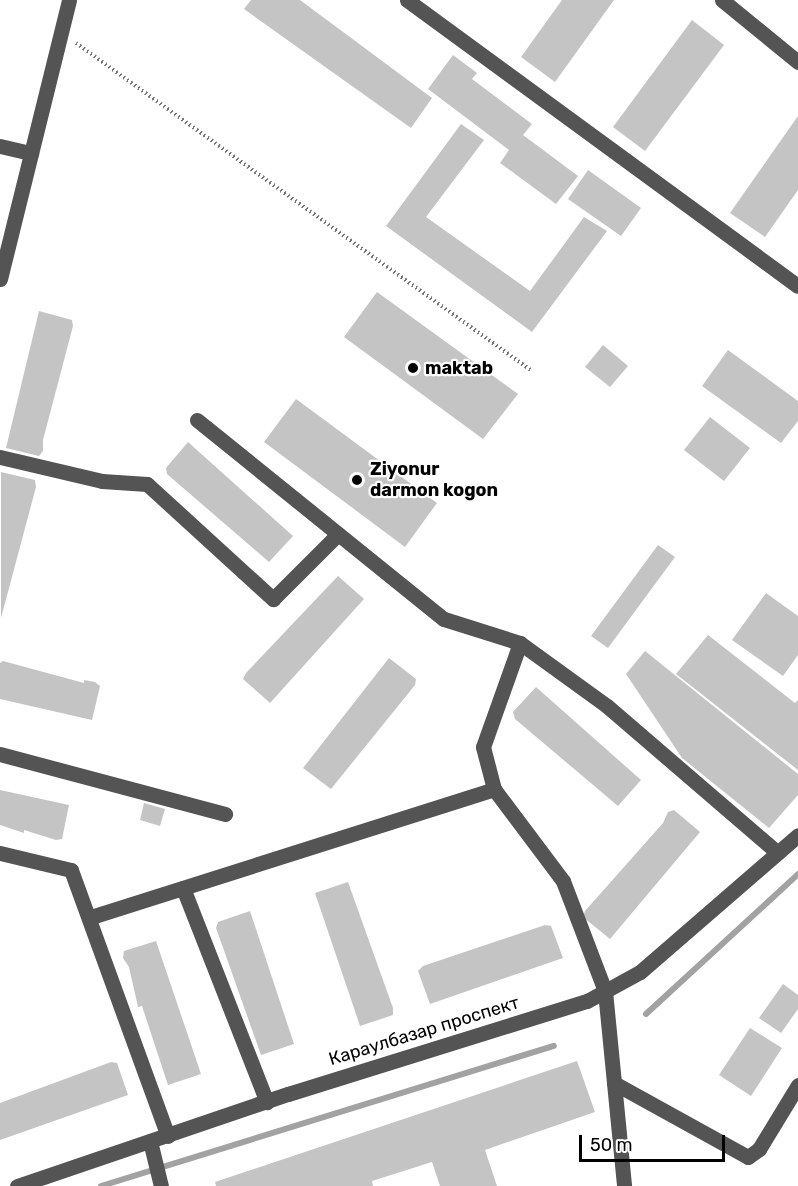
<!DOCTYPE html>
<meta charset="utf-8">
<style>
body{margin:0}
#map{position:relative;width:798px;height:1186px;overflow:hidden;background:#fff;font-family:Rubik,sans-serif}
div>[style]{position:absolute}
.stream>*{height:6px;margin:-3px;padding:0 3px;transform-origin:3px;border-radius:3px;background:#a2a2a2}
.building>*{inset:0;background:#c4c4c4}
.path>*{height:4px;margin-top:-2px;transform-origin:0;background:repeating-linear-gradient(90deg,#767676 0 1.5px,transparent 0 4.5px)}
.minor>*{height:15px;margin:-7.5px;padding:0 7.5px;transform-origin:7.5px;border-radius:7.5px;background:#545454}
.dots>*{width:16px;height:16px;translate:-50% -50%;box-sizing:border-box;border:3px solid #fff;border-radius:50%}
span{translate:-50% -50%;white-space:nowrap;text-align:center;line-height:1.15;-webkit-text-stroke:4.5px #fff;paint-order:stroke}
.poi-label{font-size:18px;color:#000;font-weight:700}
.left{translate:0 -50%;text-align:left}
.street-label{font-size:18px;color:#000}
.scale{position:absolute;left:579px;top:1135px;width:146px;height:27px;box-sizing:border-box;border:3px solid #000;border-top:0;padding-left:8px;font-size:18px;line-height:21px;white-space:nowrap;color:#000;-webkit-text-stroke:4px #fff;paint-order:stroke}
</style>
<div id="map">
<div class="stream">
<i style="left:646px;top:1014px;width:207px;rotate:-42.6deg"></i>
<i style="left:101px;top:1186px;width:474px;rotate:-17.2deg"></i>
</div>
<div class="building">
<i style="clip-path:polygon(251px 0,300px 0,432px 98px,411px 128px,244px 9px)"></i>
<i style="clip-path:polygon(562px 0,614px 0,555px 82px,521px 57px)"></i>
<i style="clip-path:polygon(692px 20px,724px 45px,645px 151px,613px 127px)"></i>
<i style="clip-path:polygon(453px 55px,477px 73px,472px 79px,532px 124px,523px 135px,578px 176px,556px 204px,500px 163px,509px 150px,428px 89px)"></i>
<i style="clip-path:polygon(798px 116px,798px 190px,765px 237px,730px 213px)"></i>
<i style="clip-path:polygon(461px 124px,484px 140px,426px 217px,530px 291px,584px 217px,607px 231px,532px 332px,386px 226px)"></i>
<i style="clip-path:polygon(588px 170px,641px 208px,621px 236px,568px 199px)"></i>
<i style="clip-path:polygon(377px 292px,518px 394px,483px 439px,344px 337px)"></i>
<i style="clip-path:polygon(39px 311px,72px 320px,73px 326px,43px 440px,43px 451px,39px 456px,6px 448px)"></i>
<i style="clip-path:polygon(603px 345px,628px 366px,610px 387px,585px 367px)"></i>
<i style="clip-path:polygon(728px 350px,798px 401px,798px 421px,781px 443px,702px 386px)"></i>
<i style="clip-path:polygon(296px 399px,437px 503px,405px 547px,264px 442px)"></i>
<i style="clip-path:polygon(710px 417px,750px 448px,724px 481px,684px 450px)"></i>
<i style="clip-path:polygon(188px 442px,293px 536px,269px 562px,167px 474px,166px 468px)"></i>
<i style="clip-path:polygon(1px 472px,35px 480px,36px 487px,1px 618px)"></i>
<i style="clip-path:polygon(658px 545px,675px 557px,608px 648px,591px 636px)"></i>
<i style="clip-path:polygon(338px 576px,364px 599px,270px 703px,243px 679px,246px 673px)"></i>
<i style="clip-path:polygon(766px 593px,798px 616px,798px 655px,783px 676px,732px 640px)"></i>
<i style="clip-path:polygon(708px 635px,795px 703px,798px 700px,798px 770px,676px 674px)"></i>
<i style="clip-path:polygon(645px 651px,798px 774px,798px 795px,769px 828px,682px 758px,626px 674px)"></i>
<i style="clip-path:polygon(389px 658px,416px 679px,415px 685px,331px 789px,303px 768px)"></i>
<i style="clip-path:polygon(3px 661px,84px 683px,84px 680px,95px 682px,100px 686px,92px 720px,0 699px,0 663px)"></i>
<i style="clip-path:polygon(536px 687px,641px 780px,618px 806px,515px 719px,513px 712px)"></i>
<i style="clip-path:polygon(0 790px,69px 805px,62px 839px,56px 840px,24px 830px,24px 833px,0 825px)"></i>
<i style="clip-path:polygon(144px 803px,165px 809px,160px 826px,140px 820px)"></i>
<i style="clip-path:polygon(674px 810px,700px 832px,610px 939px,583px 917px,585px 911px,663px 823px,668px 812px)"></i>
<i style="clip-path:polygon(348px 882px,393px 1008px,393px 1015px,360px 1026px,315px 893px)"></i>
<i style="clip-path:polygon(250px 911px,294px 1044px,261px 1055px,216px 928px,218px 922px)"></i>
<i style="clip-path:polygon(545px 925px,551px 926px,563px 958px,430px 1004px,418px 971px,423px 966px)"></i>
<i style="clip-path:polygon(156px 941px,201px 1074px,168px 1085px,142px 1006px,138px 1007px,129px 967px,123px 958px,124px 951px)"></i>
<i style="clip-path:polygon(783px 984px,798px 995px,798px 1009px,781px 1033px,759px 1018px)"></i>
<i style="clip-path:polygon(750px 1028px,782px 1048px,751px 1096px,719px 1075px)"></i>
<i style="clip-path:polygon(577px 1061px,595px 1112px,485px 1150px,497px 1186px,440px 1186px,432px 1162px,372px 1181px,373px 1186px,216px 1186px,215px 1182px)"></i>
<i style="clip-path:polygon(111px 1062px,117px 1063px,128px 1095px,0 1140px,0 1103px)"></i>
</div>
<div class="path">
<i style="left:76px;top:43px;width:562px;rotate:35.73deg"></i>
</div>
<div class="minor">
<i style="left:407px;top:0;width:484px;rotate:36.2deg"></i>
<i style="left:722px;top:0;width:98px;rotate:39.2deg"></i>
<i style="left:0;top:146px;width:32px;rotate:13deg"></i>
<i style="left:0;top:279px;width:287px;rotate:-76.1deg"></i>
<i style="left:197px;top:420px;width:317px;rotate:38.9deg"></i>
<i style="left:444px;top:619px;width:80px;rotate:17.5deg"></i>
<i style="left:520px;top:643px;width:107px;rotate:35.9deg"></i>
<i style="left:607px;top:706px;width:225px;rotate:40.7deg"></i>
<i style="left:0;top:457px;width:105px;rotate:13.2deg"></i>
<i style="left:102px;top:481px;width:45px;rotate:3.8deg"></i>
<i style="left:147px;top:484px;width:171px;rotate:42.4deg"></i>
<i style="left:273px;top:599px;width:92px;rotate:-45deg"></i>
<i style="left:520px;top:643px;width:110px;rotate:109.6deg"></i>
<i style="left:483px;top:747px;width:43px;rotate:75.3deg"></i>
<i style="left:494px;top:789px;width:115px;rotate:53.1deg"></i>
<i style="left:563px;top:881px;width:118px;rotate:69.1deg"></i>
<i style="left:605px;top:991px;width:196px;rotate:84.4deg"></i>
<i style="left:0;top:754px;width:233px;rotate:14.9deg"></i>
<i style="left:0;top:853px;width:73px;rotate:13.5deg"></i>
<i style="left:71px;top:870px;width:283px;rotate:70deg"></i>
<i style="left:183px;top:888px;width:230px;rotate:68.6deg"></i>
<i style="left:91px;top:917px;width:423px;rotate:-17.6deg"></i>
<i style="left:614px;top:1083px;width:153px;rotate:28.9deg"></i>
<i style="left:748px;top:1157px;width:14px;rotate:-36deg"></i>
<i style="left:759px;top:1149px;width:75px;rotate:-58.6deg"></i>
<i style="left:150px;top:1141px;width:46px;rotate:76.3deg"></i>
<i style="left:17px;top:1186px;width:286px;rotate:-18.8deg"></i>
<i style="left:288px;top:1094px;width:313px;rotate:-17.3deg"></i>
<i style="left:587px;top:1001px;width:60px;rotate:-28.7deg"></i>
<i style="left:640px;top:972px;width:209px;rotate:-40.9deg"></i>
</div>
<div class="dots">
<i style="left:413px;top:368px;background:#000"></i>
<i style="left:357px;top:480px;background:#000"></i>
</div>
<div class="poi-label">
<span class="left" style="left:425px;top:368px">maktab</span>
<span class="left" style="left:370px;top:480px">Ziyonur<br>darmon kogon</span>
</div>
<div class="street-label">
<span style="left:424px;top:1031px;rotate:-17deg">Караулбазар проспект</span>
</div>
<div class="scale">50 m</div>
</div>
